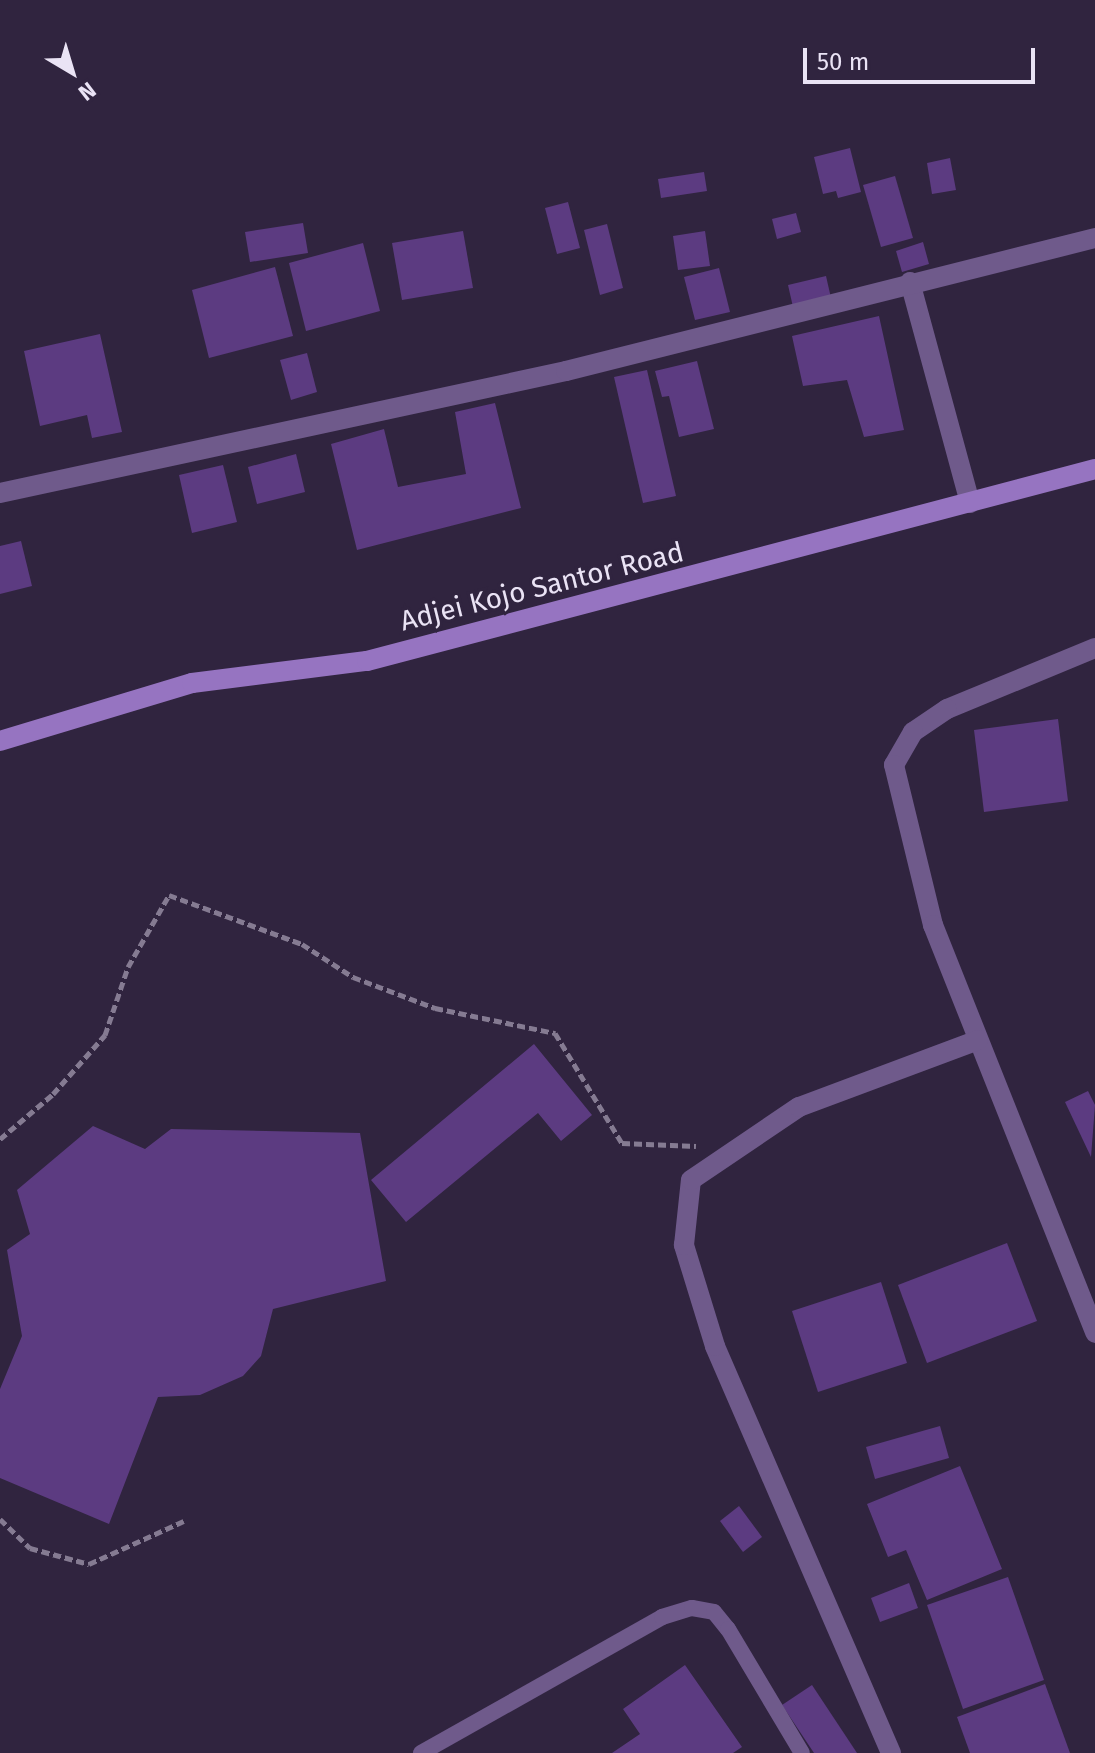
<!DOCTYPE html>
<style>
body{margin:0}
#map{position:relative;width:1095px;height:1753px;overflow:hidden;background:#30243f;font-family:"Fira Sans",sans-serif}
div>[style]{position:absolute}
.building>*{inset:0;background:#5c3b81}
.path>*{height:5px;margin-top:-2.5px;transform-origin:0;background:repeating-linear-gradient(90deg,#857b92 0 8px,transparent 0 12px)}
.lane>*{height:16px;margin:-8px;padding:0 8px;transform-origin:8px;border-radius:8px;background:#6f5a8b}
.street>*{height:20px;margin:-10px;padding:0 10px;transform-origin:10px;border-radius:10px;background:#6f5a8b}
.secondary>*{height:20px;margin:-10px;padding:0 10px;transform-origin:10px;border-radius:10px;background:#9674c1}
span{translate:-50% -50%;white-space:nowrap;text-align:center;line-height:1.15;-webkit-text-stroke:6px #30243f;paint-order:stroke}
.street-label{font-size:28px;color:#eae3f5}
.north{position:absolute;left:32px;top:32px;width:80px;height:80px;-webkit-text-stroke:6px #30243f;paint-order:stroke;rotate:142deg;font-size:22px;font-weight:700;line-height:32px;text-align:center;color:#eae3f5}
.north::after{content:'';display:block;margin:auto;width:28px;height:36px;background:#eae3f5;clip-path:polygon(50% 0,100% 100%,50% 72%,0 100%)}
.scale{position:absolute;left:803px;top:48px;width:232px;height:36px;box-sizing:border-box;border:4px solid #eae3f5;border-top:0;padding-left:10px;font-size:24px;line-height:28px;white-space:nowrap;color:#eae3f5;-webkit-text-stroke:6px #30243f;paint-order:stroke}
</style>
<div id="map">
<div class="building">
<i style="clip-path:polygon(850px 148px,861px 192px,838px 198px,836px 191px,823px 194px,814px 157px)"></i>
<i style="clip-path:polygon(950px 158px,956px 190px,932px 194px,927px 163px)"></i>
<i style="clip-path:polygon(704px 172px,707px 191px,661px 198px,658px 179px)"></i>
<i style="clip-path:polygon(895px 176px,913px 238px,881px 247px,863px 185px)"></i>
<i style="clip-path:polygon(568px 202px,580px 248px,557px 254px,545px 208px)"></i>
<i style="clip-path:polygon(796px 213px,801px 232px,777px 239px,772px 219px)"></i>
<i style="clip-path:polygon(303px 223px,308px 253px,250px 262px,245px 232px)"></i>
<i style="clip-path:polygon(607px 224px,623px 288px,600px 295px,584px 230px)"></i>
<i style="clip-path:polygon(463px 231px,473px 288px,402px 300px,392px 243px)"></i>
<i style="clip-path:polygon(705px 231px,710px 266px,678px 270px,673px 236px)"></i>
<i style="clip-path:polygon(923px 242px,929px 264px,902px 272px,896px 251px)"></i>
<i style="clip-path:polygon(363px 243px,380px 311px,306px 331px,289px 263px)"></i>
<i style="clip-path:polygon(275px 267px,293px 336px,209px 358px,192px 290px)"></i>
<i style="clip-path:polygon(719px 268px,730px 312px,695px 320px,684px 277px)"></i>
<i style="clip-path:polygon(826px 276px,831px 298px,793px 307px,788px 285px)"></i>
<i style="clip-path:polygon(879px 316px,904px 430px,864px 437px,847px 380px,803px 386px,792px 336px)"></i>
<i style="clip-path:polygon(100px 334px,122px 432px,92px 438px,87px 415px,40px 426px,24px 351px)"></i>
<i style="clip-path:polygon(307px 353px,317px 392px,291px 400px,280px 360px)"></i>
<i style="clip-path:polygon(697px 361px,714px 429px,679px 437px,669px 396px,662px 397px,655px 371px)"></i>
<i style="clip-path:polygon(647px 370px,676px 496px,643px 503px,614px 377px)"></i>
<i style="clip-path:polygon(495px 403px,521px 508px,357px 550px,331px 444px,384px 429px,398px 487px,466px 474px,455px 412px)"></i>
<i style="clip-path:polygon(296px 454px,305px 492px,257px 504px,248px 467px)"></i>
<i style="clip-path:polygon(223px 465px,237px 522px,192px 533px,179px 475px)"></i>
<i style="clip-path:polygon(21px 541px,32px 586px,0 594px,0 546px)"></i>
<i style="clip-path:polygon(1058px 719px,1068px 801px,984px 812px,974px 730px)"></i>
<i style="clip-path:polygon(534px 1044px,592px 1115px,561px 1141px,538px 1113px,406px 1222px,371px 1180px)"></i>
<i style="clip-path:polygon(1088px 1091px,1095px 1105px,1091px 1157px,1065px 1102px)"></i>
<i style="clip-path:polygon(93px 1126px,145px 1149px,171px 1129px,360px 1133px,386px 1281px,273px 1309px,261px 1356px,243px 1376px,200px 1395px,158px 1397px,109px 1524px,0 1478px,0 1389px,22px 1336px,7px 1250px,30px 1234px,17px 1190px)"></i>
<i style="clip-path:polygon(1007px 1243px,1037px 1321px,927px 1363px,898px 1285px)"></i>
<i style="clip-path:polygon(881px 1282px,907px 1363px,818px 1392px,792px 1311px)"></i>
<i style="clip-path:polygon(940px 1426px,949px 1458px,875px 1479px,866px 1447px)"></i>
<i style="clip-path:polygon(960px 1466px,1002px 1569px,927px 1600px,906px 1550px,888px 1557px,867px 1504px)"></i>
<i style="clip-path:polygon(739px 1506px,762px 1537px,743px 1552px,720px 1521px)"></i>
<i style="clip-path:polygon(1008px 1577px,1044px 1680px,963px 1709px,927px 1605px)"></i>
<i style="clip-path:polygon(909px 1583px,918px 1608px,880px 1622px,871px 1598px)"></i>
<i style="clip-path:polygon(685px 1665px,742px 1747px,733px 1753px,612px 1753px,640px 1734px,623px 1709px)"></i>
<i style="clip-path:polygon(1045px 1684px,1070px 1753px,970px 1753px,957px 1717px)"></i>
<i style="clip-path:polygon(812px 1685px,857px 1753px,814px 1753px,782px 1705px)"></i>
</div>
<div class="path">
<i style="left:0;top:1139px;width:70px;rotate:-40.3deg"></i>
<i style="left:53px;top:1094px;width:79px;rotate:-48.6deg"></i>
<i style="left:105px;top:1035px;width:72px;rotate:-71.3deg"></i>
<i style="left:128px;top:967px;width:83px;rotate:-60.3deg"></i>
<i style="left:169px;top:895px;width:142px;rotate:20.2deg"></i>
<i style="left:302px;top:944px;width:61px;rotate:32.9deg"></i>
<i style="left:353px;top:977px;width:88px;rotate:20.7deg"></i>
<i style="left:435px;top:1008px;width:123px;rotate:11.8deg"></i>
<i style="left:555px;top:1033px;width:129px;rotate:58.7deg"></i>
<i style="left:622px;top:1143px;width:74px;rotate:2.3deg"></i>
<i style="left:0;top:1519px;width:42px;rotate:44deg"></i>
<i style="left:30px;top:1548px;width:61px;rotate:15.2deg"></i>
<i style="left:89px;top:1564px;width:104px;rotate:-24.4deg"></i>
</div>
<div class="lane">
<i style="left:421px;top:1753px;width:277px;rotate:-29.4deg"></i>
<i style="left:662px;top:1617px;width:31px;rotate:-17deg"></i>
<i style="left:692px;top:1608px;width:22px;rotate:10deg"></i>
<i style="left:714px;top:1612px;width:22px;rotate:51deg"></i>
<i style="left:728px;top:1629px;width:144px;rotate:59.2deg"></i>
</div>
<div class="street">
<i style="left:910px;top:282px;width:229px;rotate:74.8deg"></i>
<i style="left:0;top:493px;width:579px;rotate:-12.16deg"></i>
<i style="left:566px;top:371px;width:545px;rotate:-14.11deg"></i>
<i style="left:1095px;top:648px;width:160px;rotate:157.6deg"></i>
<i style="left:947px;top:709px;width:41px;rotate:145.9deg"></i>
<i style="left:913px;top:732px;width:38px;rotate:120deg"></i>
<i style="left:894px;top:765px;width:165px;rotate:76.3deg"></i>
<i style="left:933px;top:925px;width:439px;rotate:68.3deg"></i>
<i style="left:891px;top:1753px;width:443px;rotate:-113.4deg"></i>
<i style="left:715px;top:1346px;width:106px;rotate:-107.1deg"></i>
<i style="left:684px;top:1245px;width:65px;rotate:-83.9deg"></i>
<i style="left:691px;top:1180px;width:130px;rotate:-34.1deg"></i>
<i style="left:799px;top:1107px;width:191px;rotate:-20.5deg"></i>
</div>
<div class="secondary">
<i style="left:0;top:741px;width:201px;rotate:-16.8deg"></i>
<i style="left:192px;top:683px;width:176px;rotate:-7.2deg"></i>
<i style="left:367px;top:661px;width:753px;rotate:-14.77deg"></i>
</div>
<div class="street-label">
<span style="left:542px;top:587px;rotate:-14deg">Adjei Kojo Santor Road</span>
</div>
<div class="north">N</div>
<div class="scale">50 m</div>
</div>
